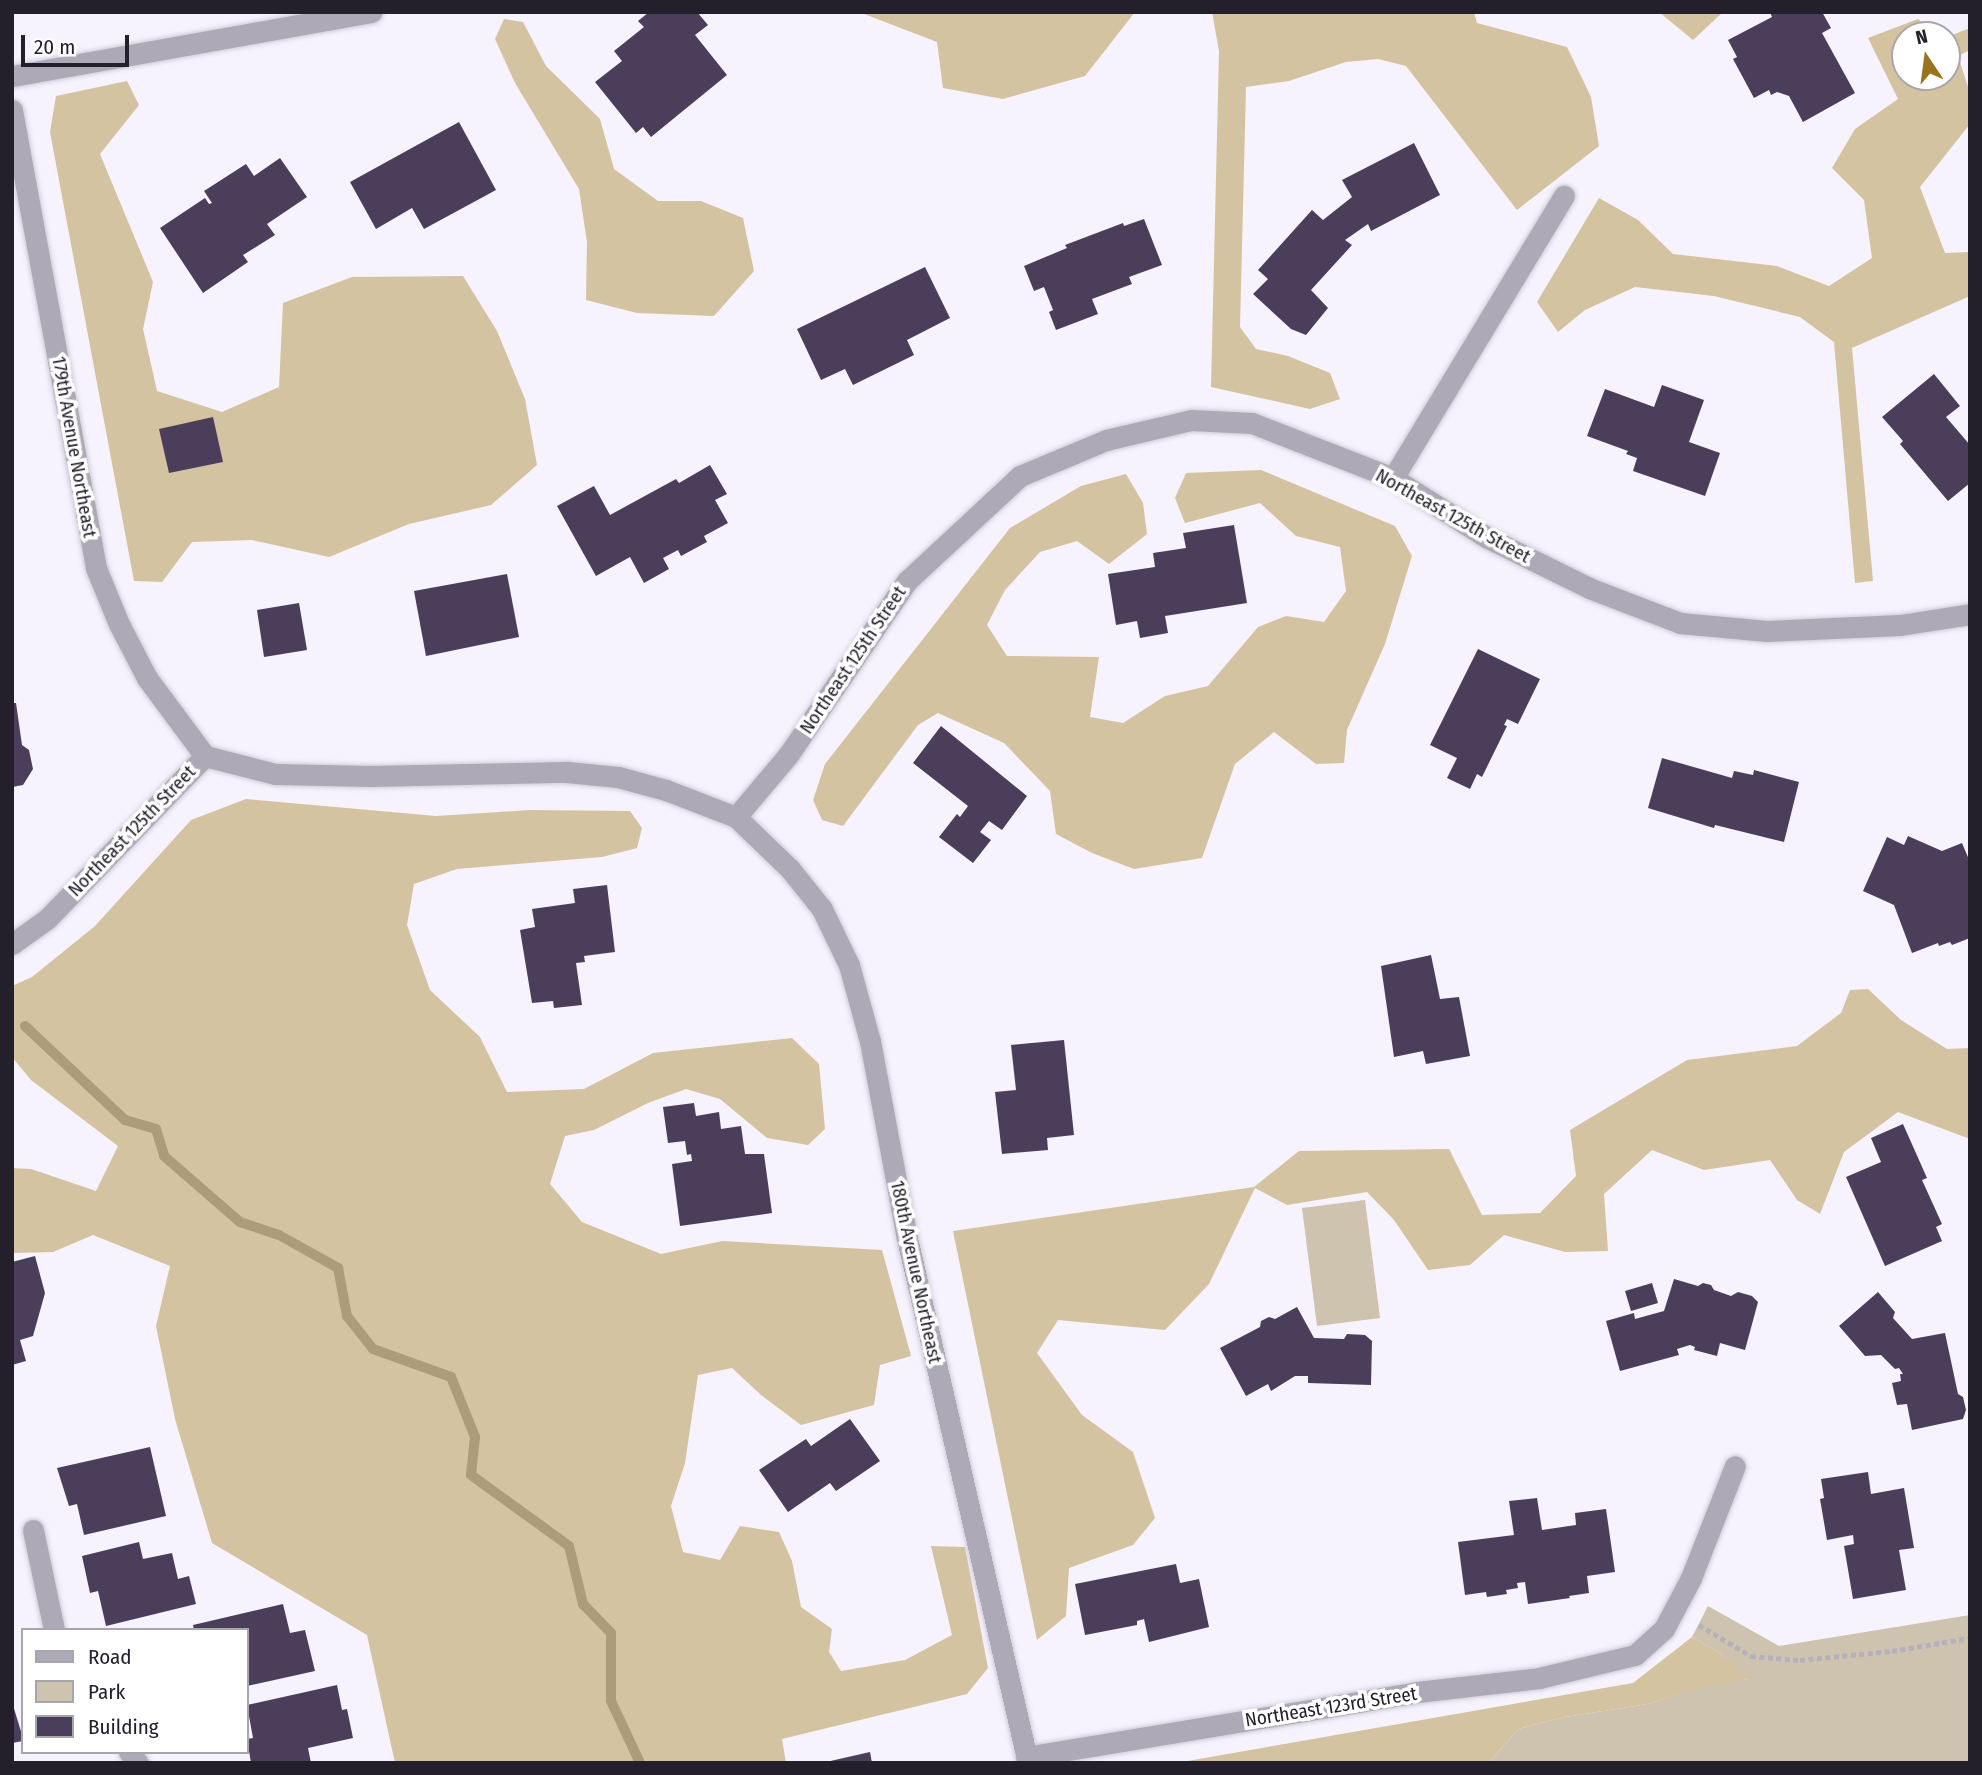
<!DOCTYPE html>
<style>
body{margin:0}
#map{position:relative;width:1982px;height:1775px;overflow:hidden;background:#f6f2fe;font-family:"Fira Sans Condensed",sans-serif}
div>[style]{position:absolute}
.green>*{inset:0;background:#cec3ae}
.forest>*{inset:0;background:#d4c3a0}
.stream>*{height:10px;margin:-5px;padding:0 5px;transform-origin:5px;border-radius:5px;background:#ac9c7a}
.building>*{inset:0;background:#4a3e5b}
.path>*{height:4.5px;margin-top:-2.25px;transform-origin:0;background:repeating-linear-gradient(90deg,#b4b0bc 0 5px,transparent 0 8.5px)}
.roads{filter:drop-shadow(0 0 2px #d0ccd8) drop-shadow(0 0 2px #d0ccd8)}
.minor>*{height:21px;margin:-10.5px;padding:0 10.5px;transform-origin:10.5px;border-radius:10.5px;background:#aea9b6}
span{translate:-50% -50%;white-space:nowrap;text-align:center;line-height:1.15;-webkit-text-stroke:7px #fff;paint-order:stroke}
.street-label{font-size:19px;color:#24202b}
.frame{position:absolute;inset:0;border:14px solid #24202b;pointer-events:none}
.legend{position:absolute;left:21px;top:1628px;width:228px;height:126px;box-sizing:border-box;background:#fff;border:2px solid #a7a6aa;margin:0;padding:9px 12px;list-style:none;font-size:21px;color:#24202b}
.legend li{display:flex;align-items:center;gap:14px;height:35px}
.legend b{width:35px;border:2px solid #a7a6aa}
.north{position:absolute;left:1891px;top:21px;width:70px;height:70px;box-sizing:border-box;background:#fff;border:2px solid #a7a6aa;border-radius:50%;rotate:347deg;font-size:19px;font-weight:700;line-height:28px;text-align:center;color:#24202b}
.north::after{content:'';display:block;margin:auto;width:24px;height:32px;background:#97741d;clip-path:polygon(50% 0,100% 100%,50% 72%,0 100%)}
.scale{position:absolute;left:21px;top:35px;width:108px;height:32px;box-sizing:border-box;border:4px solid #24202b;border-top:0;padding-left:9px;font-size:21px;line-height:24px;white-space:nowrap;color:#24202b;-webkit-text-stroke:5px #fff;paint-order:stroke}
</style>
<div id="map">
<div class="green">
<i style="clip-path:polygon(1365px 1200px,1380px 1318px,1317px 1326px,1302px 1208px)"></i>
<i style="clip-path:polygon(1708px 1606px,1779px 1646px,1970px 1615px,1970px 1763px,1489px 1763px,1518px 1729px,1565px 1717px,1648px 1704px,1709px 1685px,1748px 1679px,1720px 1653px,1692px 1637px)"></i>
</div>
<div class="forest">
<i style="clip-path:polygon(859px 12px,1135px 12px,1085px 76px,1003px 99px,943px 88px,937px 42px)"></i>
<i style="clip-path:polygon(1212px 12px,1474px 12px,1477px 23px,1567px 47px,1591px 97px,1599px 146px,1517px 210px,1406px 66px,1378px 59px,1346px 62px,1289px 81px,1246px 87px,1240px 327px,1256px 349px,1288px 356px,1330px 373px,1340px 399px,1310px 409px,1211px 387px,1219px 51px)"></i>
<i style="clip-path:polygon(1659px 12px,1723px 12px,1693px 40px)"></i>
<i style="clip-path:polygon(504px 19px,523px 22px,546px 66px,600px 119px,614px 169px,658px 201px,701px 201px,743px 218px,754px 271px,714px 316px,637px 313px,586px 300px,587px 242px,579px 189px,515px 83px,495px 39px)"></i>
<i style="clip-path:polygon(1918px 19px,1937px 35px,1905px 35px,1905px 77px,1947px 77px,1947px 37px,1970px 28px,1970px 50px,1958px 56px,1970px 93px,1970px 124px,1920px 187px,1945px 253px,1970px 252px,1970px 296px,1852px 348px,1873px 581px,1855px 583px,1834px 342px,1800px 317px,1714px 296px,1635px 287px,1585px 310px,1558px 332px,1537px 302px,1599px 198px,1638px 220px,1673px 254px,1777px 266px,1829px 286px,1872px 258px,1864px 200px,1832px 168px,1855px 129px,1898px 99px,1868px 38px)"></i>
<i style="clip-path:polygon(127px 81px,139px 105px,100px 154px,153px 282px,143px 329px,157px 391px,222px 412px,279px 387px,283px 303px,352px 277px,463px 276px,497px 331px,525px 399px,537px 465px,491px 505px,409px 524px,329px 557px,252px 540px,192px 542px,162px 582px,134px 581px,50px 132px,56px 96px)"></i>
<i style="clip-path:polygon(1261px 470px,1395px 526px,1412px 556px,1385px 644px,1347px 730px,1344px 763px,1316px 764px,1274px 732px,1235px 764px,1202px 858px,1134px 869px,1092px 853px,1056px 834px,1050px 791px,1004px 743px,938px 713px,918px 725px,843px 826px,822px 820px,813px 800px,825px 764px,1010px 528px,1081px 486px,1126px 474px,1143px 503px,1147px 534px,1109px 564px,1077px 541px,1040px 552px,1005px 590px,987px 625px,1007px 656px,1099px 657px,1090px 717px,1123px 723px,1165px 696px,1208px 686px,1258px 627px,1286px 616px,1324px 622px,1346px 591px,1340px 547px,1296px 536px,1260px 503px,1185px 523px,1175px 498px,1186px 473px)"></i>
<i style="clip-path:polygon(246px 799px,436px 816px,530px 810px,630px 811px,642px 828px,637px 848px,602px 857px,457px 869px,414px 884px,407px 925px,430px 990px,480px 1037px,507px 1092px,584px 1089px,653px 1053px,792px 1038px,819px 1064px,825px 1129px,808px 1145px,767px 1138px,720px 1099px,686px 1089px,648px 1103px,594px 1130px,565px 1136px,550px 1184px,582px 1222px,661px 1254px,722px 1241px,882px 1250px,911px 1356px,880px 1365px,874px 1405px,801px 1425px,761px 1395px,732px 1368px,698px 1375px,685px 1463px,671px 1506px,683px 1552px,720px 1560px,740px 1526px,779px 1532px,792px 1561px,801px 1607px,832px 1629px,829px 1652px,841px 1671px,905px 1660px,952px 1635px,931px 1546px,965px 1547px,988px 1668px,967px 1694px,782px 1739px,786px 1763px,395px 1763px,367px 1635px,212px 1543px,175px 1419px,156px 1326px,170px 1266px,93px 1235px,53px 1252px,12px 1253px,12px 1168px,31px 1169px,96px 1191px,118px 1146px,31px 1080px,12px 1057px,12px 986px,32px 977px,95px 926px,191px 820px)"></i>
<i style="clip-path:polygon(1868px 989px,1901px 1020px,1947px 1049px,1970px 1048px,1970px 1139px,1898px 1112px,1844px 1152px,1820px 1214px,1797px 1200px,1770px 1160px,1704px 1170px,1652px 1150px,1604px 1194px,1608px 1251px,1565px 1252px,1504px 1235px,1470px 1265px,1428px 1270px,1394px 1220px,1367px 1192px,1287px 1205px,1255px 1188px,1209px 1284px,1165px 1330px,1058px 1320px,1037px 1353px,1082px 1415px,1133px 1452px,1155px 1518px,1133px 1545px,1069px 1568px,1066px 1616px,1037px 1640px,953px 1231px,1254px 1187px,1299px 1151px,1449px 1149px,1482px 1215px,1540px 1213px,1576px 1176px,1570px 1130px,1687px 1060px,1797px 1046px,1841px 1013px,1850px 990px)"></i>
<i style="clip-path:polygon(1692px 1637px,1720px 1653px,1749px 1679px,1708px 1686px,1648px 1704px,1565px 1717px,1518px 1729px,1489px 1763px,1176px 1763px,1633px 1683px)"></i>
</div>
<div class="stream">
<i style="left:25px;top:1026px;width:137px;rotate:43.2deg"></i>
<i style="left:125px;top:1120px;width:32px;rotate:16deg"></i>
<i style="left:156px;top:1129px;width:28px;rotate:73deg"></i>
<i style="left:164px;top:1156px;width:101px;rotate:41deg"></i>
<i style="left:240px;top:1222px;width:41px;rotate:18.4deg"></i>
<i style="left:279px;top:1235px;width:68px;rotate:29.2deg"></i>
<i style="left:338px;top:1268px;width:49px;rotate:79.4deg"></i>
<i style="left:347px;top:1316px;width:42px;rotate:51.8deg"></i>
<i style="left:373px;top:1349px;width:83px;rotate:19.7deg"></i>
<i style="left:451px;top:1377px;width:65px;rotate:68.2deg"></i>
<i style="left:475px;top:1437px;width:38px;rotate:96deg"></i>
<i style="left:471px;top:1475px;width:121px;rotate:35.9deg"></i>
<i style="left:569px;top:1546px;width:60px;rotate:76.4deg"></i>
<i style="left:583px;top:1604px;width:40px;rotate:46deg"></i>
<i style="left:611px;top:1633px;width:68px;rotate:90deg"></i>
<i style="left:611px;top:1701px;width:68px;rotate:64.9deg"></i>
</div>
<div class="building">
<i style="clip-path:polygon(649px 12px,697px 12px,708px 25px,695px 35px,727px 75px,651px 137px,643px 127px,636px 133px,595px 82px,622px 61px,614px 51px,644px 27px,638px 21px)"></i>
<i style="clip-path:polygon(1770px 12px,1822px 12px,1831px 28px,1822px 33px,1855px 93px,1803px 122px,1789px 96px,1777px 92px,1771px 95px,1769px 90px,1754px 98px,1733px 59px,1737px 57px,1728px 40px,1772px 17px)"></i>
<i style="clip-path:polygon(459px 122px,496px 190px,424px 229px,412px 208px,376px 229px,350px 182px)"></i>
<i style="clip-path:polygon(1414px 143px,1440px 195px,1371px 231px,1368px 224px,1345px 240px,1352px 245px,1311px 290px,1328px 308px,1306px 335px,1291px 329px,1253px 294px,1268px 279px,1258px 270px,1312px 210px,1323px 220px,1352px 197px,1342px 180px)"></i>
<i style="clip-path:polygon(280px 158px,307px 197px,267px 224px,275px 235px,243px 255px,248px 262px,203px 293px,160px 228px,205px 198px,209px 204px,212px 203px,204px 191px,246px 164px,254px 176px)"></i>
<i style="clip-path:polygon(1144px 219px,1162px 265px,1129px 277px,1132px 284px,1092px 299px,1098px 314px,1056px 330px,1049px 312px,1053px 310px,1044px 287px,1034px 291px,1024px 266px,1067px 248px,1065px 245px,1123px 223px,1124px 226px)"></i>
<i style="clip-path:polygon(925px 267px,950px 318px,907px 340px,914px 355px,853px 385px,845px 369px,821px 380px,797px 329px)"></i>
<i style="clip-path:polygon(1934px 374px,1960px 406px,1946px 417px,1970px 445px,1970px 483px,1948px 501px,1900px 444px,1903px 441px,1882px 417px)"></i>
<i style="clip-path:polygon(1662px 385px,1704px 400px,1689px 442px,1720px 453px,1705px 496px,1633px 471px,1637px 458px,1626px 454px,1628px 451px,1587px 436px,1605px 389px,1654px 407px)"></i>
<i style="clip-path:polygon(213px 417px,223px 462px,169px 473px,159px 429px)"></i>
<i style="clip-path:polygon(710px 465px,727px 494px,715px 500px,728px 523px,704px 536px,707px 542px,681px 556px,678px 550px,663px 558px,669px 569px,644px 583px,630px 557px,596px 576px,557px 506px,594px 486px,610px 515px,676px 479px,679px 483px)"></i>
<i style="clip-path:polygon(1234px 525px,1247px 603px,1165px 616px,1168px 633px,1140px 638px,1137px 621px,1116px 625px,1108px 574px,1155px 567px,1153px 553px,1186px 548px,1183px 533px)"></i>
<i style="clip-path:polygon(507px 574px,519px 637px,426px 656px,414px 591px)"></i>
<i style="clip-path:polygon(299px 603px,307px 650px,264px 657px,257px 610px)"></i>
<i style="clip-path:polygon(1478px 649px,1540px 679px,1518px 724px,1507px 719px,1504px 725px,1507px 726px,1482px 777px,1477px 774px,1470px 789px,1447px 778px,1457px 758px,1430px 745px)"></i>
<i style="clip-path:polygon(12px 703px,16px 703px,22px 745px,29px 750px,33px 769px,23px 785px,12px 787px)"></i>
<i style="clip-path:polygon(941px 726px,1027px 796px,1002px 830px,989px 821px,980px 832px,991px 840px,973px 863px,939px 837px,957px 814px,960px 817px,968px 806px,913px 763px)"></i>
<i style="clip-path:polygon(1662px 758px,1732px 778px,1734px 771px,1753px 775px,1754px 770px,1799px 782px,1784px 842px,1715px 825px,1714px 828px,1648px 808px)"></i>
<i style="clip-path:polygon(1908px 836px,1942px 851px,1962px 843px,1970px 862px,1970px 938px,1952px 945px,1950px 942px,1939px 946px,1938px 943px,1912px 953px,1894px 905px,1863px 891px,1887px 837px,1904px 845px)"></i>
<i style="clip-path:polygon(607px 885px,615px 952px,584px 956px,585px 962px,576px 963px,582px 1005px,554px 1008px,553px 1001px,532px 1003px,520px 930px,535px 927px,532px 909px,575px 903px,573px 889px)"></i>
<i style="clip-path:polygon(1431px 955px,1440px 999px,1459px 997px,1470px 1056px,1426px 1064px,1423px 1051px,1394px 1057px,1381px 966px)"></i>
<i style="clip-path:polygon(1064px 1040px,1074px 1135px,1047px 1138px,1048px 1150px,1002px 1154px,995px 1092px,1016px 1090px,1011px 1045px)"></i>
<i style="clip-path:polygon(694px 1103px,696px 1116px,719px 1112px,721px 1129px,741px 1126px,745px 1154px,764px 1154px,772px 1213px,680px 1226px,672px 1164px,692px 1161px,691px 1154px,687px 1155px,685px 1141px,668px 1143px,663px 1107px)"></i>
<i style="clip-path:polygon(1903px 1124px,1927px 1178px,1922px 1180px,1942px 1224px,1936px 1227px,1942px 1241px,1885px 1266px,1846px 1177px,1881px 1162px,1871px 1138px)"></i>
<i style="clip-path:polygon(35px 1256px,45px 1293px,33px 1336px,20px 1340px,26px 1361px,12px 1365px,12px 1262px)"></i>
<i style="clip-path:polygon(1674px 1279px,1698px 1286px,1703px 1283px,1711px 1285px,1714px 1290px,1731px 1296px,1738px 1292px,1752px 1296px,1758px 1302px,1745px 1350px,1720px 1343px,1717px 1356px,1694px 1350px,1695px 1347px,1690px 1345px,1677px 1349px,1679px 1355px,1620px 1371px,1606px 1321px,1634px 1313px,1635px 1319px,1664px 1311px)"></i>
<i style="clip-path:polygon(1652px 1283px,1658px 1303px,1631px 1311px,1625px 1291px)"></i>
<i style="clip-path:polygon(1878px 1292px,1895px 1312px,1893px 1318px,1912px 1339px,1945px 1333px,1958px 1394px,1963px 1397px,1966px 1410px,1963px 1419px,1912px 1430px,1907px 1404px,1897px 1405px,1892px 1383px,1901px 1381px,1900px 1374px,1903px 1374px,1899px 1368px,1895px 1369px,1881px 1355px,1865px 1356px,1839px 1326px)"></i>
<i style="clip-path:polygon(1297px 1307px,1314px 1338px,1344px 1339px,1347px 1334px,1365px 1335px,1372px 1341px,1371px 1385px,1308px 1383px,1308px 1376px,1295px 1376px,1271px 1391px,1268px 1384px,1246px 1396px,1220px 1348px,1260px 1327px,1261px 1321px,1269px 1317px,1275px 1319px)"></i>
<i style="clip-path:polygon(850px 1419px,880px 1461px,836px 1491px,830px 1483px,788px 1512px,759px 1470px,806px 1439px,811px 1446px)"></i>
<i style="clip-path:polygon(150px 1447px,166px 1516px,84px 1535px,77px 1504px,69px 1506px,57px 1468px)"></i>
<i style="clip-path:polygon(1868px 1472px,1871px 1494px,1904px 1488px,1914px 1548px,1899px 1550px,1906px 1590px,1853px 1599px,1844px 1546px,1854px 1544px,1853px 1535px,1827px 1540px,1820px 1499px,1824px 1498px,1821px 1479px)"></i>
<i style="clip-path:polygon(1537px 1498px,1542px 1530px,1576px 1525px,1575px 1513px,1606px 1509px,1615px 1572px,1587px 1576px,1589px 1593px,1569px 1596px,1570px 1598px,1528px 1604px,1525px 1582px,1517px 1583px,1518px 1588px,1506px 1590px,1507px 1594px,1487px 1597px,1486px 1592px,1465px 1595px,1458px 1542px,1514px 1535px,1509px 1501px)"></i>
<i style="clip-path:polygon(139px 1542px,143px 1559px,172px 1553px,178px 1579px,189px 1576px,196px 1604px,106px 1626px,98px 1591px,90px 1593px,82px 1556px)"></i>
<i style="clip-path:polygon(1176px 1564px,1180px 1583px,1199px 1579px,1209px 1627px,1149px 1642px,1144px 1619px,1137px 1621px,1137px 1625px,1085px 1635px,1075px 1584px)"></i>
<i style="clip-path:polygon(283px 1604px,290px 1633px,305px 1630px,315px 1671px,247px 1686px,247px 1630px,194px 1630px,193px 1625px)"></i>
<i style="clip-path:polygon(337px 1685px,342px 1710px,347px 1709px,353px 1738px,308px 1748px,311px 1763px,251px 1763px,247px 1739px,253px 1738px,247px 1705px)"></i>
<i style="clip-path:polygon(12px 1702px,23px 1738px,23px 1741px,12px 1743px)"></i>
<i style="clip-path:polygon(870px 1752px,872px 1763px,826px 1763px,826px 1762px)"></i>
</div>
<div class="path">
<i style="left:1699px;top:1625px;width:61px;rotate:30.8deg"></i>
<i style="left:1751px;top:1656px;width:49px;rotate:4.7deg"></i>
<i style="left:1800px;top:1660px;width:92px;rotate:-5.6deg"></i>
<i style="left:1892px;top:1651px;width:79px;rotate:-9.5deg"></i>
</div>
<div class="roads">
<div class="minor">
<i style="left:12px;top:76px;width:365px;rotate:-10.1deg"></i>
<i style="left:12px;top:110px;width:466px;rotate:79.6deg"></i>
<i style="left:96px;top:568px;width:61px;rotate:67.7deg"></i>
<i style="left:119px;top:624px;width:61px;rotate:62.6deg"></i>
<i style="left:147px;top:678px;width:97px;rotate:53.4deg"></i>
<i style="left:1393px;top:478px;width:330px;rotate:-58.8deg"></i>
<i style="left:736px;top:817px;width:75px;rotate:43.9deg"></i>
<i style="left:790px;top:869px;width:51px;rotate:51.3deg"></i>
<i style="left:822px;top:909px;width:62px;rotate:64.3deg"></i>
<i style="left:849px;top:965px;width:79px;rotate:74.6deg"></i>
<i style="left:870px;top:1041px;width:200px;rotate:79.4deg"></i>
<i style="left:907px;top:1238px;width:539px;rotate:77.02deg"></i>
<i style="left:12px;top:944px;width:43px;rotate:-35.5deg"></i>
<i style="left:47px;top:919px;width:227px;rotate:-45.9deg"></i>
<i style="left:205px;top:756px;width:72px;rotate:14.4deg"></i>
<i style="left:275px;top:774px;width:95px;rotate:1.2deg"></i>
<i style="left:370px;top:776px;width:197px;rotate:-1.2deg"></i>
<i style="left:567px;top:772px;width:51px;rotate:5.6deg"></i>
<i style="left:618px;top:777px;width:50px;rotate:15.2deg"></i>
<i style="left:666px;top:790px;width:75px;rotate:21.1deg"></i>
<i style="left:736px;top:817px;width:82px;rotate:-49.9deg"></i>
<i style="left:789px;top:754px;width:209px;rotate:-55.7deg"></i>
<i style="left:907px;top:581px;width:154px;rotate:-42.9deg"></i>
<i style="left:1020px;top:476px;width:93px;rotate:-22.7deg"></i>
<i style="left:1106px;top:440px;width:87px;rotate:-13.2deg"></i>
<i style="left:1191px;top:420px;width:61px;rotate:2.8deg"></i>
<i style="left:1252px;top:423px;width:151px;rotate:21.3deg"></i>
<i style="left:1393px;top:478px;width:110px;rotate:32.4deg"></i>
<i style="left:1486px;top:537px;width:115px;rotate:26.3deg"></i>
<i style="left:1589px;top:588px;width:97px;rotate:21deg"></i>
<i style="left:1680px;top:623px;width:87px;rotate:5.3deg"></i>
<i style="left:1767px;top:631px;width:133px;rotate:-2.6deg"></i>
<i style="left:1900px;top:625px;width:71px;rotate:-8.9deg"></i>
<i style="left:33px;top:1530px;width:102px;rotate:78.1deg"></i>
<i style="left:129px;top:1752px;width:14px;rotate:51deg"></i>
<i style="left:1026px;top:1757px;width:396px;rotate:-9.4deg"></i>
<i style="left:1417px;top:1692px;width:123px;rotate:-6.5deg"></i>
<i style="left:1539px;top:1678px;width:99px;rotate:-13.5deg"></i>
<i style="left:1635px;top:1655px;width:39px;rotate:-42deg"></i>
<i style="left:1664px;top:1629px;width:58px;rotate:-62.1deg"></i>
<i style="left:1691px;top:1578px;width:120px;rotate:-68.6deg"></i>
</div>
</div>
<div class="street-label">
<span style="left:74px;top:447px;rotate:80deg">179th Avenue Northeast</span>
<span style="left:1453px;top:516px;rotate:29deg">Northeast 125th Street</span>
<span style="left:853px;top:660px;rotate:-56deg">Northeast 125th Street</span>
<span style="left:132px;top:831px;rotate:-46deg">Northeast 125th Street</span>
<span style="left:916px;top:1272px;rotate:78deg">180th Avenue Northeast</span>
<span style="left:1331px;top:1707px;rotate:-9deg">Northeast 123rd Street</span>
</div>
<div class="frame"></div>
<ul class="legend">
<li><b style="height:9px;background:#aea9b6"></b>Road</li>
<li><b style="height:19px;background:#cec3ae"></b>Park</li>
<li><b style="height:19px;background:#4a3e5b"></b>Building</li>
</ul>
<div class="north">N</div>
<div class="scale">20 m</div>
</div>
